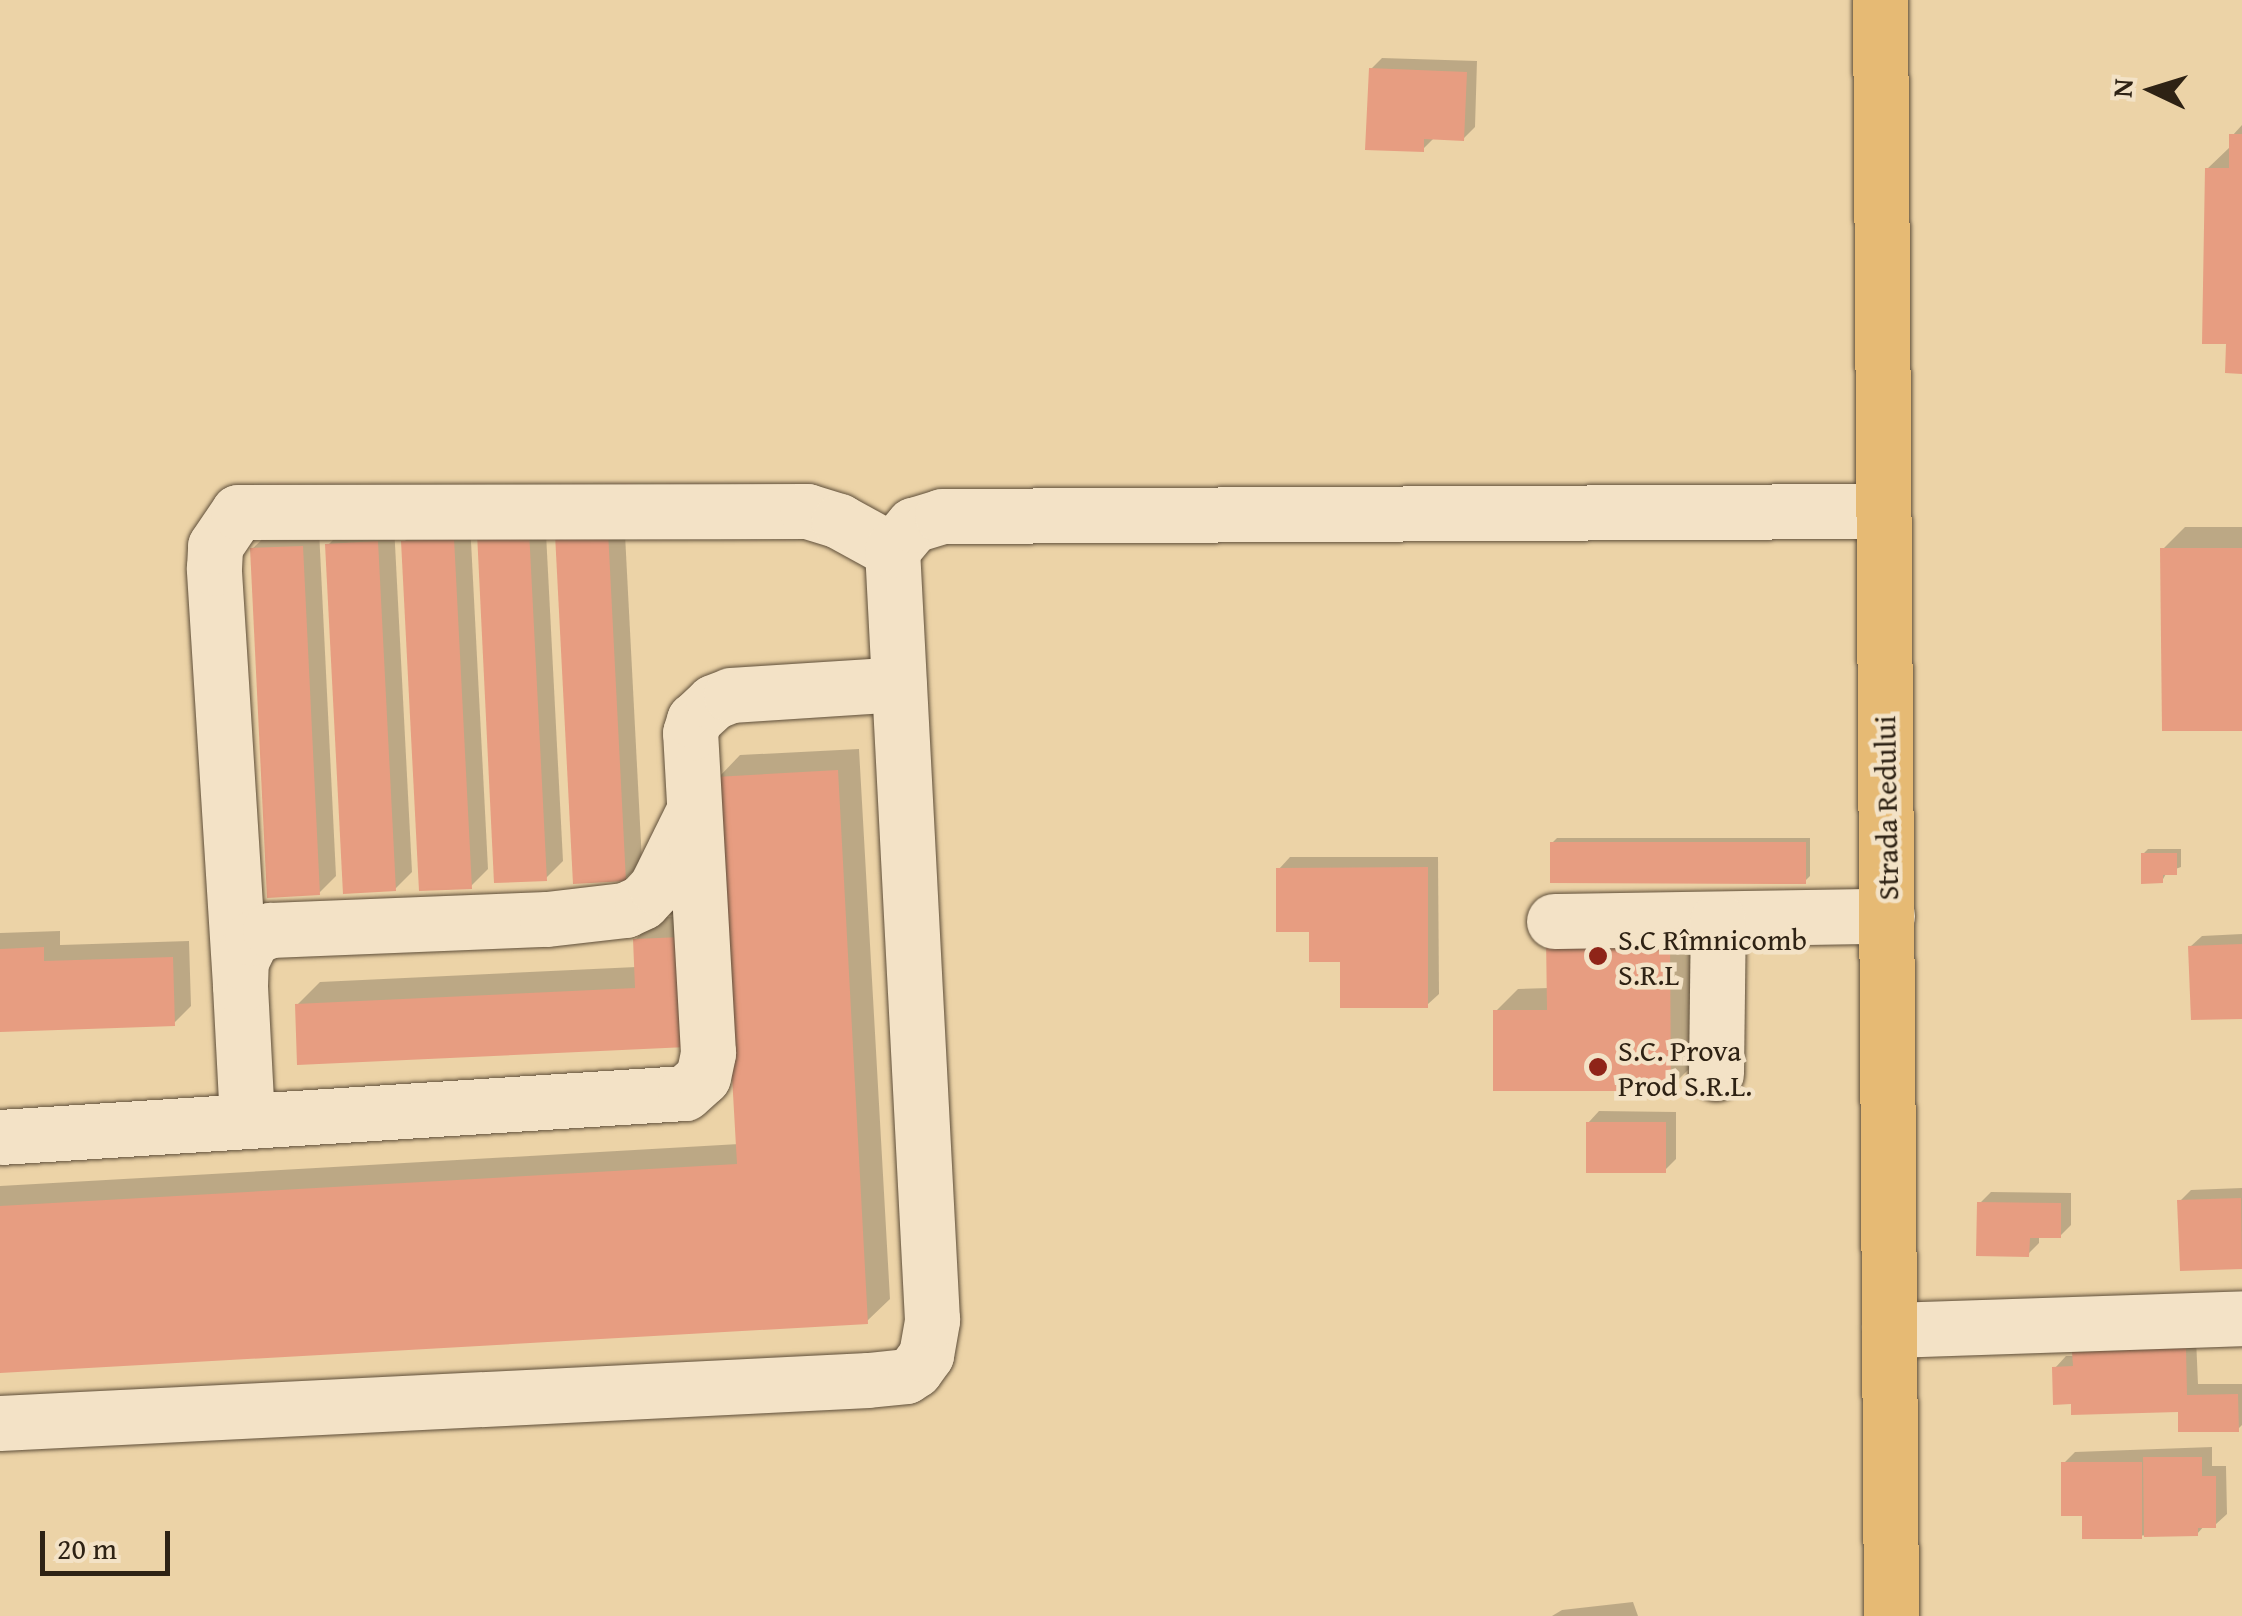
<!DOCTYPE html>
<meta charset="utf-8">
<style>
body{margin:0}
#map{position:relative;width:2242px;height:1616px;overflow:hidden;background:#ecd3a7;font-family:"Gentium Book Plus",serif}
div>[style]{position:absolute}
.shadow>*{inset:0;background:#0003}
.building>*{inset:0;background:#e79d81}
.roads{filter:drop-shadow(0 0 2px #5e4e39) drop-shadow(0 0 2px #5e4e39)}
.minor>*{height:55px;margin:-27.5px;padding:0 27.5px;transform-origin:27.5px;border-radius:27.5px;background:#f3e2c6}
.major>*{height:55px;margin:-27.5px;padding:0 27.5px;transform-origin:27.5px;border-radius:27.5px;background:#e6ba74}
.dots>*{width:28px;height:28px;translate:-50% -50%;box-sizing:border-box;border:5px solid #f3e2c6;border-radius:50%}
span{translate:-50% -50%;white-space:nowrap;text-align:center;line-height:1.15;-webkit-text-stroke:9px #f3e2c6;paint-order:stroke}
.street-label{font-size:30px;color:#2e2214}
.poi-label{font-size:30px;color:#2e2214}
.left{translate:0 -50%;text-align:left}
.north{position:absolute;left:2102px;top:40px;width:100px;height:100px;-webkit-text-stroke:8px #f3e2c6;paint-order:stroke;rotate:274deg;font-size:28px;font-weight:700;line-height:40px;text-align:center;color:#2e2214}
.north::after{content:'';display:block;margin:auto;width:35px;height:45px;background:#2e2214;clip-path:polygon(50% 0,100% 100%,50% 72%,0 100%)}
.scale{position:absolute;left:40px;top:1531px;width:130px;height:45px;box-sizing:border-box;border:5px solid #2e2214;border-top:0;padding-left:12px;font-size:30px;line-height:35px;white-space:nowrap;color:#2e2214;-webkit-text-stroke:8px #f3e2c6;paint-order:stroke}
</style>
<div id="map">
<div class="shadow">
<i style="clip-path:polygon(1382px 58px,1477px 61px,1475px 127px,1463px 139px,1435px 137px,1423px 149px,1371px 69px)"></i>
<i style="clip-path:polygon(2242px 125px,2242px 371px,2228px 341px,2207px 169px,2230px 147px,2232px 136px)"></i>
<i style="clip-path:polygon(545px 514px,563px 861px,546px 878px,497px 517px)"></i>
<i style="clip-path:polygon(624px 515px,642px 862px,625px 879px,557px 535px)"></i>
<i style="clip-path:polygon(470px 522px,488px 869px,471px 886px,404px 542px,421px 525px)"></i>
<i style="clip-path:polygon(394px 525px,412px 872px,395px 889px,328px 545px,345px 528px)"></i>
<i style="clip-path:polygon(2185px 527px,2242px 527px,2242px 729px,2163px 549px)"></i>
<i style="clip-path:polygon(319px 530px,336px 876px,319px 893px,252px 549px,270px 532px)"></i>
<i style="clip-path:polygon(859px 749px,890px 1299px,867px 1321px,0 1370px,0 1186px,739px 1144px,718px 778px,740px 755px)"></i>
<i style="clip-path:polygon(1557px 838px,1810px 838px,1810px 876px,1805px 881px,1552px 843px)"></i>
<i style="clip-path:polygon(2148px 849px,2181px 849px,2181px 867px,2167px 872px,2162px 881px,2143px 854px)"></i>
<i style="clip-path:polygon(1290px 857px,1438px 857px,1439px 994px,1427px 1005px,1342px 960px,1311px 930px,1279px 869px)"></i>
<i style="clip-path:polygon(1692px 914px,1692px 1066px,1670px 1088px,1496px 1011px,1518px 989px,1549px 988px)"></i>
<i style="clip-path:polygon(704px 916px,708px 1022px,297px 1005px,320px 982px,636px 967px,635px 940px,658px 917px)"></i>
<i style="clip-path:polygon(60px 931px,60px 945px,189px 941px,191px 1006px,174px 1023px,0 1029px,0 933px)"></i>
<i style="clip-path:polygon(2242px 934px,2242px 1016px,2190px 947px,2202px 936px)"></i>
<i style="clip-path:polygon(1599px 1111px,1676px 1112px,1676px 1159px,1665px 1170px,1588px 1123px)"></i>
<i style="clip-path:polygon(2242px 1188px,2242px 1267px,2182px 1269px,2180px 1201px,2191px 1190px)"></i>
<i style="clip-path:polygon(1991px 1192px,2071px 1193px,2071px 1225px,2060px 1236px,2039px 1236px,2039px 1243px,2028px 1254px,1980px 1203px)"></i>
<i style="clip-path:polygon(2196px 1338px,2198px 1384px,2242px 1384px,2242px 1425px,2238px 1429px,2180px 1409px,2073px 1401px,2055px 1368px,2066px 1356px,2075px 1356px,2086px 1342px)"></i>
<i style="clip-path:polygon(2212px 1447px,2212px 1466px,2226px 1466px,2227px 1514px,2215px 1525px,2205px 1525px,2197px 1534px,2085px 1537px,2085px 1514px,2064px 1463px,2075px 1452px)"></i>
<i style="clip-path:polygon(1633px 1602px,1638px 1616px,1552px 1616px,1562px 1610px)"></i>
</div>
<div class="building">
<i style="clip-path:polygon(1369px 68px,1467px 72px,1464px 141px,1424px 139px,1424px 152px,1365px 150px)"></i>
<i style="clip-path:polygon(2229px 134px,2242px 134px,2242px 374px,2225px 373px,2226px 344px,2202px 344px,2205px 168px,2229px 168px)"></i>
<i style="clip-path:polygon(529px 530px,547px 881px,494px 883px,477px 533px)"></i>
<i style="clip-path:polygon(608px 531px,626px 881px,573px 884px,555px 534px)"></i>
<i style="clip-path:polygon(454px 538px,472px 889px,419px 891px,401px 541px)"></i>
<i style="clip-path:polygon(378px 541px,396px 891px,343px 894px,325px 544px)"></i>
<i style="clip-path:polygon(303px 546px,320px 895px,267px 898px,250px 548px)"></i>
<i style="clip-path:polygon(2160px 548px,2242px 548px,2242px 731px,2162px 731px)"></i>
<i style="clip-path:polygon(838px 770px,868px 1324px,0 1373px,0 1206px,737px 1164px,715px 777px)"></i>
<i style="clip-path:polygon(1550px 842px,1806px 842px,1806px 884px,1550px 883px)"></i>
<i style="clip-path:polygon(2141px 853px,2177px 853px,2177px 875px,2163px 875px,2163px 883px,2141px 884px)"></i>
<i style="clip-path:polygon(1428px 867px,1428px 1008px,1340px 1008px,1340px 962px,1309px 962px,1309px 932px,1276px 932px,1276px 868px)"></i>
<i style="clip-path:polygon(1670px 936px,1671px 1091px,1493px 1091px,1493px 1010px,1547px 1010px,1546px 937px)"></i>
<i style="clip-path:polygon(683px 937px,687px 1047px,297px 1065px,295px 1004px,635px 988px,633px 939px)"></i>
<i style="clip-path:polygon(2242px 944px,2242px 1019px,2191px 1020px,2188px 946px)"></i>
<i style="clip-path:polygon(44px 947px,44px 961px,173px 957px,175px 1026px,0 1032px,0 949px)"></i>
<i style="clip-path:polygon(1586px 1122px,1666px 1122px,1666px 1173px,1586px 1173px)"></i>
<i style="clip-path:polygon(2241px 1198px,2242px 1269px,2180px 1271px,2177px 1200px)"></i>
<i style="clip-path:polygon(1977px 1202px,2061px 1203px,2061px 1238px,2030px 1238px,2029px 1257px,1976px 1256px)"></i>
<i style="clip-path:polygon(2186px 1348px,2187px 1395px,2238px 1394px,2239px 1432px,2178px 1432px,2178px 1412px,2071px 1415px,2071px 1404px,2053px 1405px,2052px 1367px,2073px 1366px,2072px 1352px)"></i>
<i style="clip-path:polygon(2143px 1457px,2202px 1457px,2202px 1476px,2216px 1476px,2216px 1528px,2198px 1528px,2198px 1536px,2144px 1537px)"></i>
<i style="clip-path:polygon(2061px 1462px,2142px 1462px,2142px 1539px,2082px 1539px,2082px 1516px,2061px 1516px)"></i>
</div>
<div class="roads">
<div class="minor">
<i style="left:1554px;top:921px;width:333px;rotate:-0.9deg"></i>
<i style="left:240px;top:985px;width:418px;rotate:-93.6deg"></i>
<i style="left:214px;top:568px;width:22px;rotate:-87deg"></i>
<i style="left:215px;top:546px;width:41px;rotate:-55.9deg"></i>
<i style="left:238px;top:512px;width:569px;rotate:-0.1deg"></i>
<i style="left:807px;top:511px;width:34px;rotate:17deg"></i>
<i style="left:839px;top:521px;width:60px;rotate:28.7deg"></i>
<i style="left:1716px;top:1073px;width:153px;rotate:-89.3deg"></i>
<i style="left:247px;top:1120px;width:135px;rotate:-93deg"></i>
<i style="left:240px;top:985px;width:24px;rotate:-88deg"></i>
<i style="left:241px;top:961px;width:25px;rotate:-64deg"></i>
<i style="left:252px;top:938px;width:20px;rotate:-24deg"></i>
<i style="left:270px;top:930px;width:277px;rotate:-2.3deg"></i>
<i style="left:547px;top:919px;width:79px;rotate:-6.6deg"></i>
<i style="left:625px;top:910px;width:19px;rotate:-25deg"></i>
<i style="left:642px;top:902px;width:21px;rotate:-47deg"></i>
<i style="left:656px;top:887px;width:84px;rotate:-63.7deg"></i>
<i style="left:0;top:1137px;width:686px;rotate:-3.68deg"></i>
<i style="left:685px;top:1093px;width:24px;rotate:-42deg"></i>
<i style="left:703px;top:1077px;width:25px;rotate:-78deg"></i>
<i style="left:708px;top:1053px;width:321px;rotate:-93.2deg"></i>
<i style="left:690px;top:733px;width:14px;rotate:-73deg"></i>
<i style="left:694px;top:720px;width:26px;rotate:-43deg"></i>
<i style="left:713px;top:702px;width:19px;rotate:-21deg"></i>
<i style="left:731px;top:695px;width:168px;rotate:-3.7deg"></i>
<i style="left:1889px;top:1330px;width:353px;rotate:-1.9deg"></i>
<i style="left:0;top:1423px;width:869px;rotate:-2.84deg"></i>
<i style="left:868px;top:1380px;width:38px;rotate:-6deg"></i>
<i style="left:906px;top:1376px;width:11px;rotate:-34deg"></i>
<i style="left:915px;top:1370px;width:19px;rotate:-54deg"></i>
<i style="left:926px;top:1355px;width:36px;rotate:-80deg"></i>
<i style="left:932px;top:1320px;width:771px;rotate:-92.97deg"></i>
<i style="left:892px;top:550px;width:33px;rotate:-50deg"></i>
<i style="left:913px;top:525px;width:30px;rotate:-17deg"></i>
<i style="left:942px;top:516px;width:938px;rotate:-0.31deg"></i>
</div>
<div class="major">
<i style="left:1880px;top:0;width:1616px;rotate:89.61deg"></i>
</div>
</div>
<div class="dots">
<i style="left:1598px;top:956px;background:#8f2418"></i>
<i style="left:1598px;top:1067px;background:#8f2418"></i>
</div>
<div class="street-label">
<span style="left:1886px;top:808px;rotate:-91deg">Strada Redului</span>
</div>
<div class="poi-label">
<span class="left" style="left:1618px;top:956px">S.C Rîmnicomb<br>S.R.L</span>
<span class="left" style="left:1618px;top:1067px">S.C. Prova<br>Prod S.R.L.</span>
</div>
<div class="north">N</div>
<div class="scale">20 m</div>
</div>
